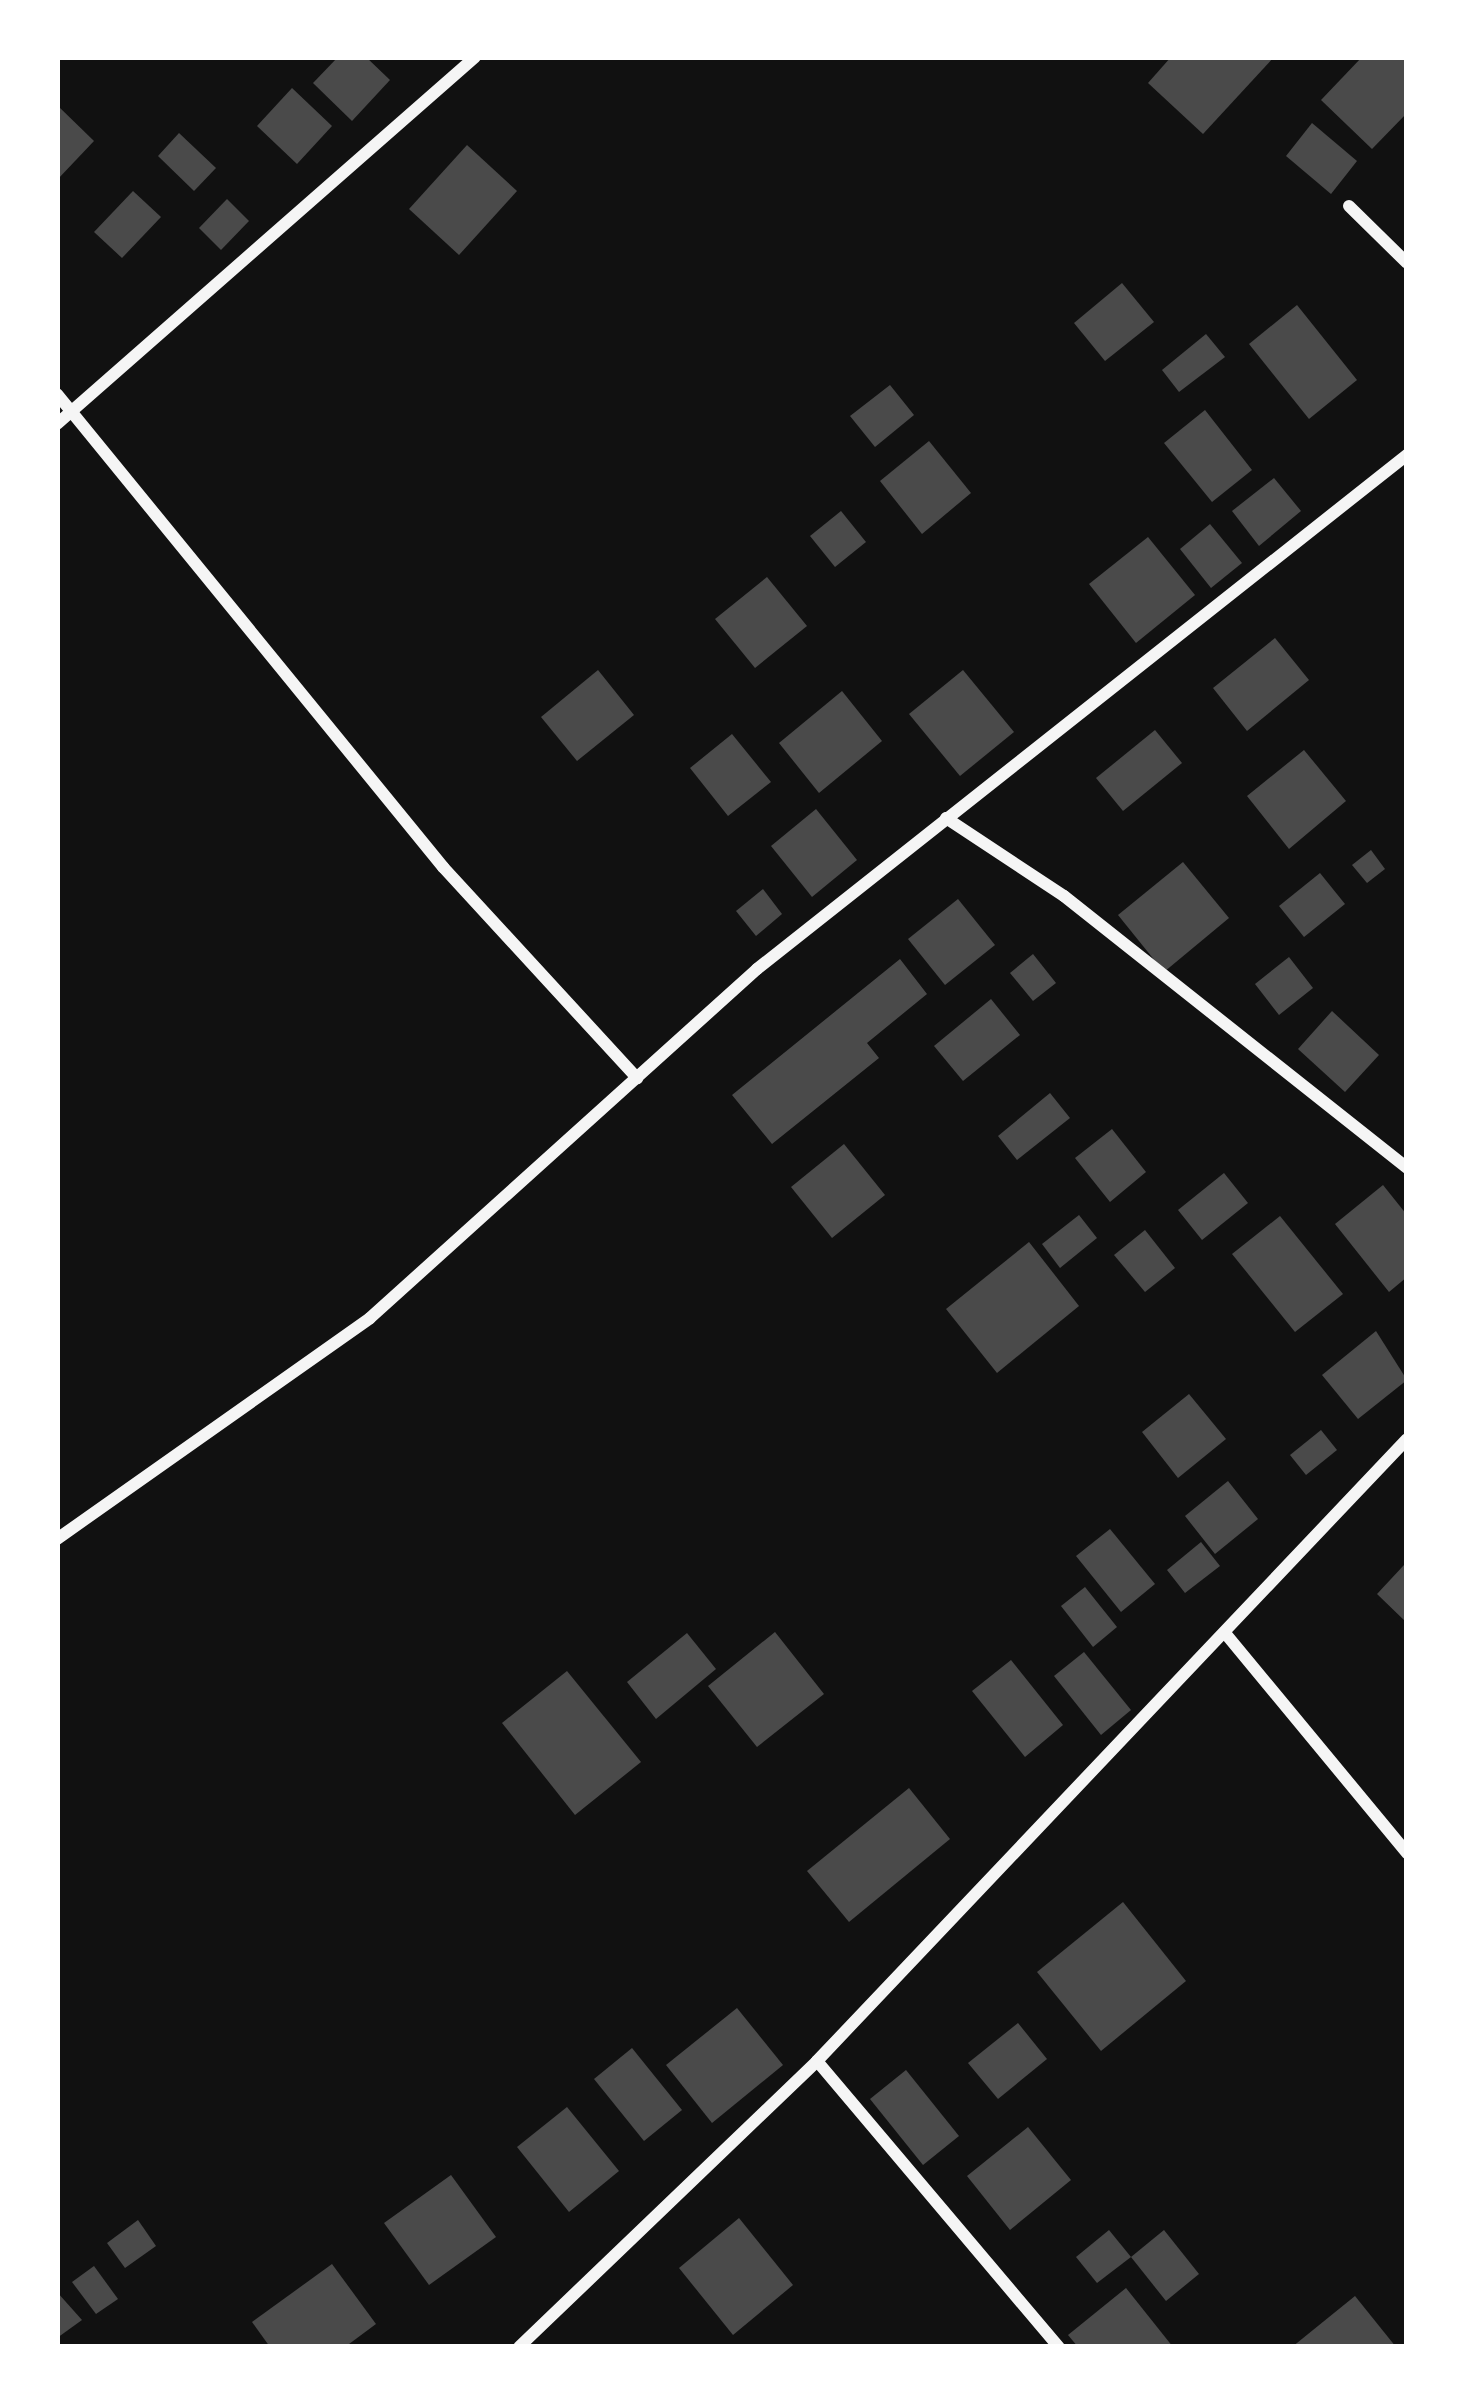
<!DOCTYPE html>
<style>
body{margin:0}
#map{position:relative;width:1464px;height:2404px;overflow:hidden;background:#111;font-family:"Roboto Serif",serif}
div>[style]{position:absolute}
.building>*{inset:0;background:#4a4a4a}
.minor>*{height:12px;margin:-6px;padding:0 6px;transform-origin:6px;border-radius:6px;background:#f5f5f5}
span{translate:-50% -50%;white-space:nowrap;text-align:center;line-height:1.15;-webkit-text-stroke:9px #fff;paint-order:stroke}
.frame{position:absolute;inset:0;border:60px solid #fff;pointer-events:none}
</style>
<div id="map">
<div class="building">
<i style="clip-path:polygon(338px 57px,366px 57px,390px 80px,352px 121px,313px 83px)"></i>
<i style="clip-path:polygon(1171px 57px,1274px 57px,1203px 134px,1148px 83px)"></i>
<i style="clip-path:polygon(1362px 57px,1407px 57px,1407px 113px,1372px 149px,1321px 100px)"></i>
<i style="clip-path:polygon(292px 88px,332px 126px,297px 164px,257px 126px)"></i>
<i style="clip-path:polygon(57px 105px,94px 141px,57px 180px)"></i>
<i style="clip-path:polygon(1312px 123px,1357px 161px,1331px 194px,1286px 156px)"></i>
<i style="clip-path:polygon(179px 133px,216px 168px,194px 191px,158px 156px)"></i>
<i style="clip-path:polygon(467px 145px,517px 191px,459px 255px,409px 209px)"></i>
<i style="clip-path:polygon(133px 191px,161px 217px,122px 258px,94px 232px)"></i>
<i style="clip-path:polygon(227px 199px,249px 221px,221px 250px,199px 228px)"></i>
<i style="clip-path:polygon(1122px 283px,1154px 322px,1105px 361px,1074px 323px)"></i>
<i style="clip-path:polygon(1297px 305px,1357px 380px,1309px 419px,1249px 344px)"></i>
<i style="clip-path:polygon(1206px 334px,1225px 357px,1179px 392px,1162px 370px)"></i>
<i style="clip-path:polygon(890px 385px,914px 415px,875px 447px,850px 416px)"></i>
<i style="clip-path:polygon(1205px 410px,1252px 470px,1212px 502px,1164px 443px)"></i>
<i style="clip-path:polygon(929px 441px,971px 493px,922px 534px,880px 481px)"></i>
<i style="clip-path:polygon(1274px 478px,1301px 511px,1259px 546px,1232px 511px)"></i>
<i style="clip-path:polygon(841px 511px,866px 542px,835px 567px,810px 536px)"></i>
<i style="clip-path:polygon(1210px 524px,1242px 563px,1211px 588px,1180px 549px)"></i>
<i style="clip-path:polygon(1148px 537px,1195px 595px,1136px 643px,1089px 584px)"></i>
<i style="clip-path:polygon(767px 577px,807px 626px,755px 668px,715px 619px)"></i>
<i style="clip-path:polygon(1275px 638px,1309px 680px,1247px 731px,1213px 688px)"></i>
<i style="clip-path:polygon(598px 670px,634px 715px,577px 761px,541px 717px)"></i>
<i style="clip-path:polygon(963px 670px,1014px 732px,960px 776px,909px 714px)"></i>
<i style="clip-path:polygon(842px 691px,882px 741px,819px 793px,779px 743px)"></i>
<i style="clip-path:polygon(1155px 730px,1182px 763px,1123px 811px,1096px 778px)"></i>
<i style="clip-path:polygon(732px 734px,771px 782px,728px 816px,690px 768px)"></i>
<i style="clip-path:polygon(1304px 750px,1346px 801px,1289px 849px,1247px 796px)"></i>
<i style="clip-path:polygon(816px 809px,857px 860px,812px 897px,771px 846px)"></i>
<i style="clip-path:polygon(1371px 850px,1385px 869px,1367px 883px,1352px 865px)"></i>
<i style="clip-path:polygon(1183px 862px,1229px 918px,1164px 972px,1118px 915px)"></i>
<i style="clip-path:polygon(1320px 873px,1345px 904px,1304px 937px,1279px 906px)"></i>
<i style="clip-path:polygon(763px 889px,782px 914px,756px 936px,736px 911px)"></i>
<i style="clip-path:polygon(958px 899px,995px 945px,945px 985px,908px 939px)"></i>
<i style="clip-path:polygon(1033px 954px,1056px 983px,1033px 1001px,1010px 973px)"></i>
<i style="clip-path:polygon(1289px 957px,1313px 988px,1279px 1015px,1255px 984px)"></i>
<i style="clip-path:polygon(900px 959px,927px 994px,867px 1043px,879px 1058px,772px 1144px,732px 1095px)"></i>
<i style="clip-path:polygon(991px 999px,1020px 1035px,963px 1081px,934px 1046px)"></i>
<i style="clip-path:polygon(1332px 1011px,1379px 1055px,1345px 1092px,1298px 1049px)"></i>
<i style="clip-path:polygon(1050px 1093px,1070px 1118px,1017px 1160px,998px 1136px)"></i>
<i style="clip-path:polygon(1112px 1129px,1146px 1172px,1110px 1202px,1075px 1158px)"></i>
<i style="clip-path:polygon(844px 1144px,885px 1195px,832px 1238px,791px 1187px)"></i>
<i style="clip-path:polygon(1224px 1173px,1248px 1203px,1202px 1240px,1178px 1210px)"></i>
<i style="clip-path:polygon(1383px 1185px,1407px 1215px,1407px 1277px,1389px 1292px,1335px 1224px)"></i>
<i style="clip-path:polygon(1079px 1215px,1097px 1238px,1060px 1268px,1042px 1244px)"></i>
<i style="clip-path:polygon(1280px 1216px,1343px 1294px,1295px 1332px,1232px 1254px)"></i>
<i style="clip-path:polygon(1145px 1230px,1175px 1268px,1145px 1292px,1114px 1255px)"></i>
<i style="clip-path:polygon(1029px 1242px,1079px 1306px,997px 1373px,946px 1309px)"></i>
<i style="clip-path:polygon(1376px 1331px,1407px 1380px,1358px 1419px,1322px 1375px)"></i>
<i style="clip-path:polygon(1189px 1394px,1226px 1439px,1178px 1478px,1142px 1432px)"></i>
<i style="clip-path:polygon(1321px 1430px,1337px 1450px,1306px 1475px,1290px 1455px)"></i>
<i style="clip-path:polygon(1228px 1481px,1258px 1519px,1215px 1554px,1185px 1516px)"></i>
<i style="clip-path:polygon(1110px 1529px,1155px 1584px,1121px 1612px,1076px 1556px)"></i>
<i style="clip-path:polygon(1201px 1542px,1220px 1566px,1185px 1593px,1167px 1570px)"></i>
<i style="clip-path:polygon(1404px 1565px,1407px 1568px,1407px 1623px,1377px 1594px)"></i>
<i style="clip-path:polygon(1085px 1587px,1117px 1627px,1093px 1647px,1061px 1606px)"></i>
<i style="clip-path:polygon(775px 1632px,824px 1694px,757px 1747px,708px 1686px)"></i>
<i style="clip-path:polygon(687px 1633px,716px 1669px,656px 1719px,627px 1682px)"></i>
<i style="clip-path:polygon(1084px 1652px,1131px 1710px,1101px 1735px,1054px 1676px)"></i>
<i style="clip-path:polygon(1011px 1660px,1063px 1725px,1025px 1757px,972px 1691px)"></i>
<i style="clip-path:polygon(567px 1671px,641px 1762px,575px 1815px,502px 1723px)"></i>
<i style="clip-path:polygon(909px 1788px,950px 1839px,849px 1922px,807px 1871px)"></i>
<i style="clip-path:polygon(1123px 1902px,1186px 1981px,1101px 2051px,1037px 1972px)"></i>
<i style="clip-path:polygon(737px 2008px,783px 2065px,712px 2123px,666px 2065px)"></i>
<i style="clip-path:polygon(1018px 2023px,1047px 2059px,998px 2099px,968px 2063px)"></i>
<i style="clip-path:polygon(632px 2048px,682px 2110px,644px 2141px,594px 2079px)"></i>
<i style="clip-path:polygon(906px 2070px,959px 2136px,923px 2165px,870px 2099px)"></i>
<i style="clip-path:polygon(567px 2107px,619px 2171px,569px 2212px,517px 2147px)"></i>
<i style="clip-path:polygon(1028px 2127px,1071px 2180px,1010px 2230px,967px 2176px)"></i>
<i style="clip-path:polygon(451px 2175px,496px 2237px,429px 2285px,384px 2223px)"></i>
<i style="clip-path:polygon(739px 2218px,793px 2285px,733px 2335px,679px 2268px)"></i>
<i style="clip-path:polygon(138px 2220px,156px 2246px,125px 2268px,107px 2243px)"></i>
<i style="clip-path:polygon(1109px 2230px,1131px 2257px,1097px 2283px,1076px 2257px)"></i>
<i style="clip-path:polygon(1164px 2230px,1199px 2274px,1166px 2301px,1131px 2257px)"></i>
<i style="clip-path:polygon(332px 2264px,376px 2324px,345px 2347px,270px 2347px,252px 2322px)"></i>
<i style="clip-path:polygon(94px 2266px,118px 2299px,96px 2314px,72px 2282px)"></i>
<i style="clip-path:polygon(1126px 2288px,1173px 2347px,1078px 2347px,1068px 2335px)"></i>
<i style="clip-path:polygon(57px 2292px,82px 2320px,57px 2338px)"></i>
<i style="clip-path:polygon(1355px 2296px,1396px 2347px,1292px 2347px)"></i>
</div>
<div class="minor">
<i style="left:1349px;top:206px;width:81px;rotate:44.5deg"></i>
<i style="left:57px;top:394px;width:611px;rotate:50.78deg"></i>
<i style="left:443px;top:867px;width:287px;rotate:47.4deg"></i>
<i style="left:57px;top:424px;width:556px;rotate:-41.28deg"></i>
<i style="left:946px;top:818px;width:141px;rotate:33.5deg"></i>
<i style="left:1064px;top:896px;width:438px;rotate:38.4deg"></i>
<i style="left:57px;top:1539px;width:383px;rotate:-35.2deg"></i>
<i style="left:370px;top:1318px;width:521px;rotate:-42.04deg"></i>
<i style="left:757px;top:969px;width:829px;rotate:-38.34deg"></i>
<i style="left:1225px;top:1633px;width:286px;rotate:50.4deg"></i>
<i style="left:817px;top:2061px;width:375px;rotate:49.8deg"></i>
<i style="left:519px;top:2347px;width:413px;rotate:-43.8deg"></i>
<i style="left:817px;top:2061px;width:857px;rotate:-46.51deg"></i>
</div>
<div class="frame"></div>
</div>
